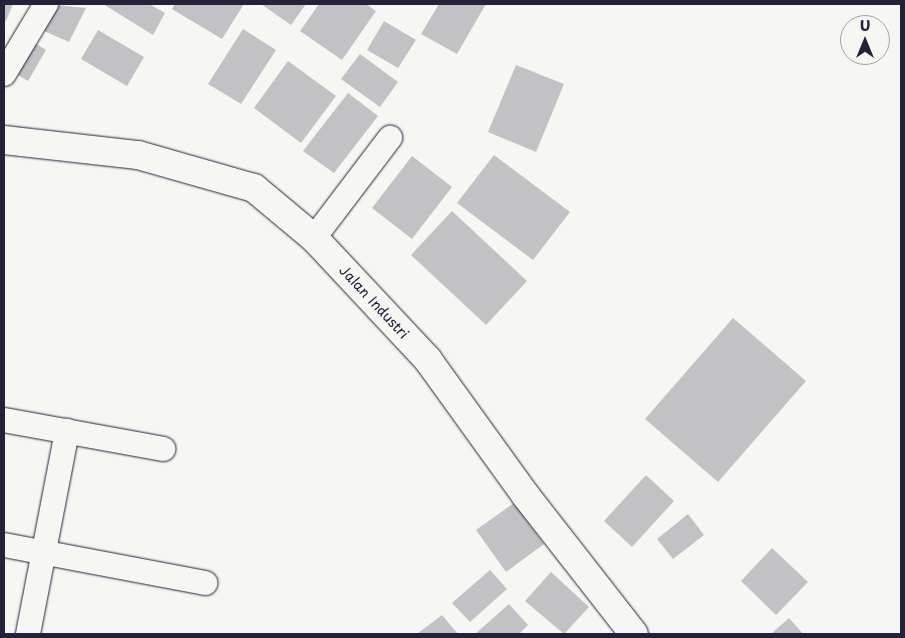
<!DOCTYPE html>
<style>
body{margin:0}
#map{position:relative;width:905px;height:638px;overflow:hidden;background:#f6f6f2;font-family:"Playpen Sans",sans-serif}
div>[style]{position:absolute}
.building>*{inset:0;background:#c2c2c4}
.roads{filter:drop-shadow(0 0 1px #22223b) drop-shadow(0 0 1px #22223b)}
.street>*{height:24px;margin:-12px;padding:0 12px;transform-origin:12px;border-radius:12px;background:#f6f6f2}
.primary>*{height:28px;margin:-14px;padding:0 14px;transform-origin:14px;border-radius:14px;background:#f6f6f2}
span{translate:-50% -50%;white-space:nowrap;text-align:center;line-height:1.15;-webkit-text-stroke:5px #f6f6f2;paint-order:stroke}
.street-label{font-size:14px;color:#22223b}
.frame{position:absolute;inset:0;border:5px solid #22223b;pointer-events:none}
.north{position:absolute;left:840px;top:15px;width:50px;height:50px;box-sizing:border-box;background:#f6f6f2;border:1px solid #a1a1a9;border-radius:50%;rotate:0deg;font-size:14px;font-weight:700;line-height:20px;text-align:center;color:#22223b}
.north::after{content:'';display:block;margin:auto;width:18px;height:22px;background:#22223b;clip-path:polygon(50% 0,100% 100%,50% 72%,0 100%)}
</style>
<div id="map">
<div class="building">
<i style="clip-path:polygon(4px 4px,13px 4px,6px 21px,4px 20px)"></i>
<i style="clip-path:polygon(45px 4px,86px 8px,69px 42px,35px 27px)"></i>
<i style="clip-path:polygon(103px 4px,149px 4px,165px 13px,153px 35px)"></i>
<i style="clip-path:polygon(175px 4px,244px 4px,222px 39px,172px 9px)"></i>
<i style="clip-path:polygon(261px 4px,306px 4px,291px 25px)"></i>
<i style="clip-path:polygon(319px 4px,366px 4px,376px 11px,342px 60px,300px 31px)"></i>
<i style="clip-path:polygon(439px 4px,486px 4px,457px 54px,421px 34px)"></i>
<i style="clip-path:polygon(384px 21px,416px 40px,398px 68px,367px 50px)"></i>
<i style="clip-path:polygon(243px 29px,276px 50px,241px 104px,208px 84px)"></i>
<i style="clip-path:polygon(98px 30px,144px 57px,127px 86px,81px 59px)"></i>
<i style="clip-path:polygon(25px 37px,46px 50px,28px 81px,6px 68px)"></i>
<i style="clip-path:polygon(360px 54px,398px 82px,380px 107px,341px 79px)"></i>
<i style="clip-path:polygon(288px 61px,336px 96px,301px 143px,254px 108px)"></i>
<i style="clip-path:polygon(516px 65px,564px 84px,536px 152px,488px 132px)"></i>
<i style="clip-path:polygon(348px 93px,378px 116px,334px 173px,303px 151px)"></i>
<i style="clip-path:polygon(494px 155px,570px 212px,533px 260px,457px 203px)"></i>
<i style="clip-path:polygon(412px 156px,452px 187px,412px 239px,372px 208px)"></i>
<i style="clip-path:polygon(452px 211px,527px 281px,486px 325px,411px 255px)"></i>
<i style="clip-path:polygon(733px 318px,806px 381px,718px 482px,645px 419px)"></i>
<i style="clip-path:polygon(646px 475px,674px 501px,632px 547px,604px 521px)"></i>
<i style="clip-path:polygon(514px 503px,544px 544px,506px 572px,476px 530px)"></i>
<i style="clip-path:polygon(688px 514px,704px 535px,673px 559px,657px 539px)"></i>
<i style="clip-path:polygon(772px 548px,808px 582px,776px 615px,741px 581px)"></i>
<i style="clip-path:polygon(490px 570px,507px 589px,470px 622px,452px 603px)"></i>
<i style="clip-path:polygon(551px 572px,589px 607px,564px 634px,525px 601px)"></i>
<i style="clip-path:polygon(509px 604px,528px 625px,519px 634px,475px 634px)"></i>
<i style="clip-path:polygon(442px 615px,458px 634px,417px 634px)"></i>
<i style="clip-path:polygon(789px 618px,803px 634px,771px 634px)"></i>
</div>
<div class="roads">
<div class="street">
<i style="left:4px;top:74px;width:82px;rotate:-59deg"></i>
<i style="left:314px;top:238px;width:126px;rotate:-52.8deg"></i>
<i style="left:4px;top:420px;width:162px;rotate:10.3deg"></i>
<i style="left:4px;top:545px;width:205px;rotate:10.7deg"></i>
<i style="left:28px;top:634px;width:207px;rotate:-79.1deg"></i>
</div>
<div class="primary">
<i style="left:4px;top:140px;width:135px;rotate:6.4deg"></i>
<i style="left:138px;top:155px;width:121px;rotate:15.9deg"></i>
<i style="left:254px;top:188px;width:78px;rotate:39.8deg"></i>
<i style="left:314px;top:238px;width:167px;rotate:46.9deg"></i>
<i style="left:428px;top:360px;width:168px;rotate:54.2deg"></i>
<i style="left:526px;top:496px;width:175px;rotate:52deg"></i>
</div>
</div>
<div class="street-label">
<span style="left:374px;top:302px;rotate:47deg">Jalan Industri</span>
</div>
<div class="frame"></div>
<div class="north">U</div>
</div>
